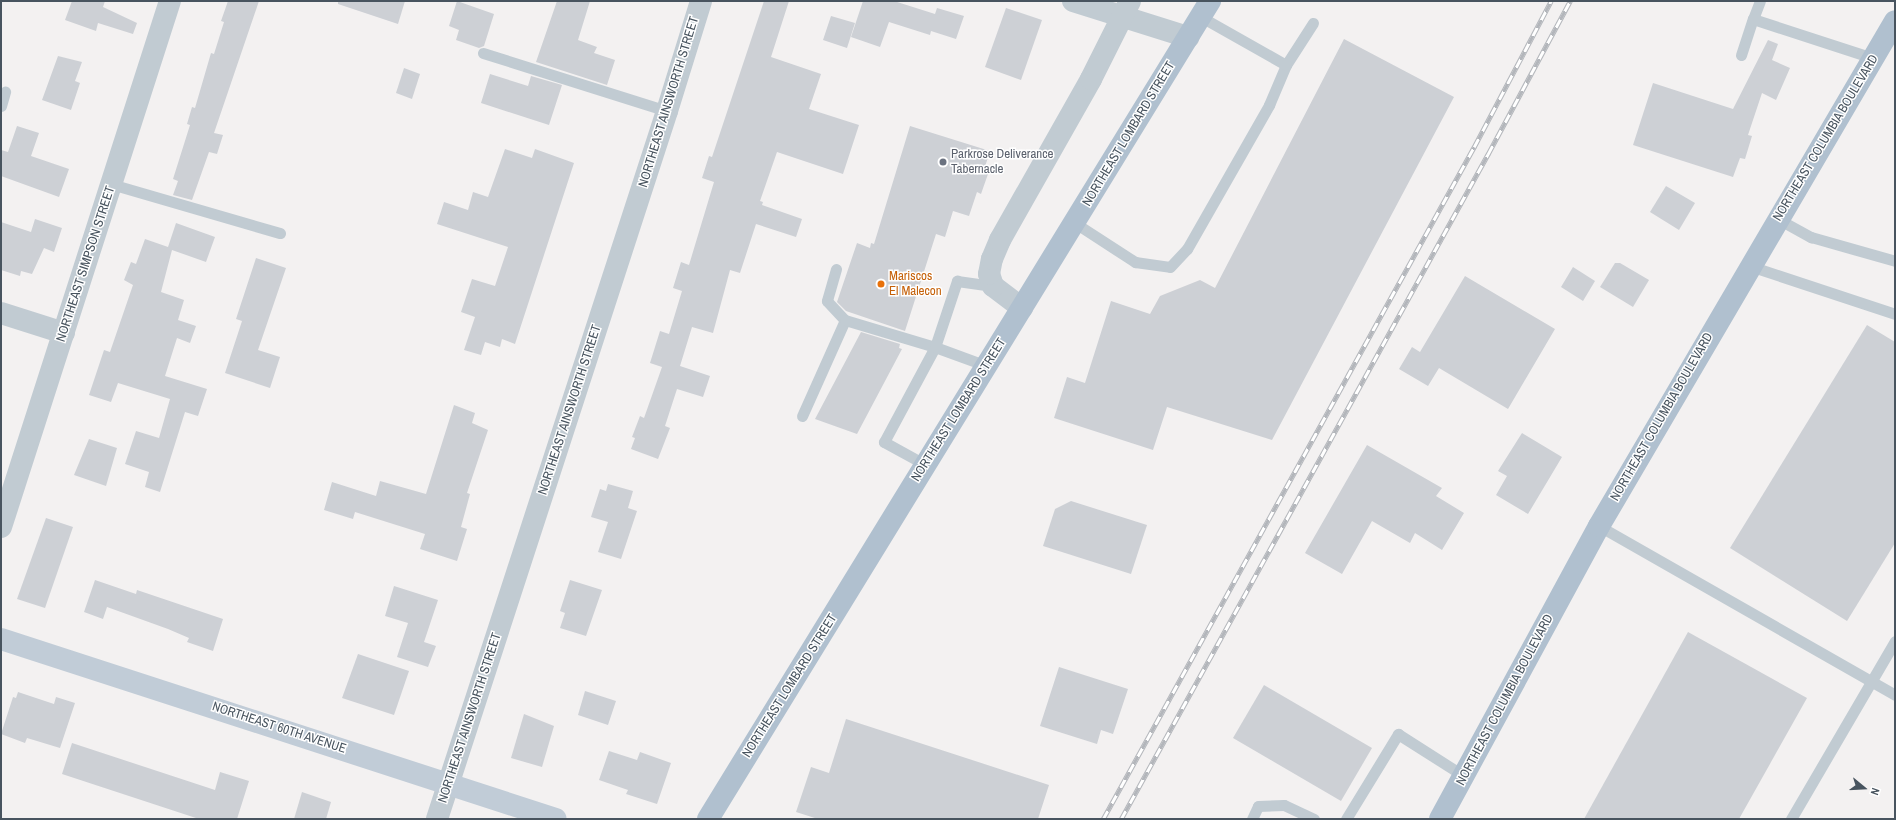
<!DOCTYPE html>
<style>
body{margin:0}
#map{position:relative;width:1896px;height:820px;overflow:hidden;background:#f3f1f1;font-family:"Archivo Narrow",sans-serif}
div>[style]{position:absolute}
.building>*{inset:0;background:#cdd0d5}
.lane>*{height:11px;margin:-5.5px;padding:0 5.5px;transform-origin:5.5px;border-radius:5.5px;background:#c1cbd2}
.street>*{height:22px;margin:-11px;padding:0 11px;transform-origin:11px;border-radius:11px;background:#c1cbd2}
.secondary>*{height:22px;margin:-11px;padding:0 11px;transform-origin:11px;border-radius:11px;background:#c1ccd7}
.primary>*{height:22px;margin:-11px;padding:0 11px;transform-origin:11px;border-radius:11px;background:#b0c0cf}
.rail>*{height:4.5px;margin-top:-2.25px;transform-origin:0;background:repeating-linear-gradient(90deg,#fff 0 9px,#b3b6bb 0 18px);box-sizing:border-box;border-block:1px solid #b3b6bb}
.dots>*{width:11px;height:11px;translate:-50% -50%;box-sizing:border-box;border:2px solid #fff;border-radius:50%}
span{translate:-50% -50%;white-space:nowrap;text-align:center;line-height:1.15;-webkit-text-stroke:3px #fff;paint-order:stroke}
.street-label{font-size:13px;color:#48545f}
.worship-label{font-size:13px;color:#5b616d}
.left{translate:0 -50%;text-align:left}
.food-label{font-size:13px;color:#c56008}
.frame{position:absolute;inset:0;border:2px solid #48545f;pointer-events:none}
.north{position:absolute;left:1844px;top:768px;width:40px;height:40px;-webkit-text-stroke:3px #fff;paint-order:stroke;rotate:108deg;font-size:11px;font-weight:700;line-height:16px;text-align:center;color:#48545f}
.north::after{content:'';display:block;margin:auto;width:14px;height:18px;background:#48545f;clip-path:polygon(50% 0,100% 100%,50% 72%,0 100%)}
</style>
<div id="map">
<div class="building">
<i style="clip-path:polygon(72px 1px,105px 1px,103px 7px,137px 23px,133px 34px,98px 23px,96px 31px,65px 20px)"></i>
<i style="clip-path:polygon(228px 1px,259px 1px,214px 133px,223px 135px,217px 154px,209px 152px,192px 200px,173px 195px,178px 181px,173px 179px,190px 125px,187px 124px,192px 107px,195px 108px,211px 53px,214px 54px,224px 22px,221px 21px)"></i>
<i style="clip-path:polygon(338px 1px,405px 1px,398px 24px,338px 4px)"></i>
<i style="clip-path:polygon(457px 1px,494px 14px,484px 46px,479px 48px,456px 40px,459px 30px,449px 26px)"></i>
<i style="clip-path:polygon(557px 1px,590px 1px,578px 40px,597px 47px,594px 53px,615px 60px,607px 85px,536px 62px)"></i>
<i style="clip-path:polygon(764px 1px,789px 1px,771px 57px,821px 74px,809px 109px,859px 125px,843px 174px,777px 152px,760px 201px,763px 202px,762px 205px,802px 219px,796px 237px,756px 224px,740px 273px,730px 270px,713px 333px,692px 327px,680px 366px,710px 376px,703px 397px,677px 389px,665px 426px,670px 428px,658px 459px,631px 449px,635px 438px,632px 437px,640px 416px,644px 418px,662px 367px,650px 363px,660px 331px,669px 334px,682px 291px,673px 288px,681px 262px,689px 265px,714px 182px,702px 178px,709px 156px,712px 157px)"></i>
<i style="clip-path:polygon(863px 1px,894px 1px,935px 14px,937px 8px,964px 16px,956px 39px,931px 31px,930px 35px,889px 22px,880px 47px,851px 37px)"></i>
<i style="clip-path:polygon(1006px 8px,1042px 20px,1021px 80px,985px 67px)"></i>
<i style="clip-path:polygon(831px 16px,855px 23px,847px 48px,823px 40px)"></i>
<i style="clip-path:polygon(1344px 39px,1454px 97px,1272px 440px,1167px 407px,1153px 450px,1054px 418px,1067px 377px,1085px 383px,1111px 301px,1150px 314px,1160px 296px,1200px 280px,1215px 288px)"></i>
<i style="clip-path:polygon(1768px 40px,1778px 44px,1772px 60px,1790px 68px,1776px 100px,1762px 93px,1748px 135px,1752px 136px,1745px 159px,1740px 158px,1733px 177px,1633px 145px,1653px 83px,1733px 109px)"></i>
<i style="clip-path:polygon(58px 56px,82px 62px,75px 81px,80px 83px,71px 110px,42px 100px)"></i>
<i style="clip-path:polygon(404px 68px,420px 74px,412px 99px,396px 93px)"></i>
<i style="clip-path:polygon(490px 74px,528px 86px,531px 76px,562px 85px,549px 125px,481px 103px)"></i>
<i style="clip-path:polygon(17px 126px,39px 133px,31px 156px,69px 169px,59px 197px,1px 176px,1px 150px,8px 152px)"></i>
<i style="clip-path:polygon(910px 126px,990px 151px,983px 173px,988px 174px,981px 194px,977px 192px,969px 216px,953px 211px,945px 237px,936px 234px,905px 331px,846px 311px,837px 302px,857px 243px,870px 248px,871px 243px,874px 244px)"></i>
<i style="clip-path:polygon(505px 149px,532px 158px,535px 149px,574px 163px,515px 344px,502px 339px,500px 347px,485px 342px,481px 355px,464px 350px,475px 317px,461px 312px,472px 279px,495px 286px,508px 247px,437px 224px,444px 202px,468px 210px,473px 192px,488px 197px)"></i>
<i style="clip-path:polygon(1666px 186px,1695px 203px,1679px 230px,1650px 212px)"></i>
<i style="clip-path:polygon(35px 219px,62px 228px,54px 252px,44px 248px,32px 274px,21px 271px,20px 276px,1px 270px,1px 222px,31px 232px)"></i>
<i style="clip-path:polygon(176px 223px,215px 237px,206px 262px,172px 250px,161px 292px,184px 300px,178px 320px,196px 326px,190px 343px,177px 338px,165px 376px,207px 389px,198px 416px,185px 412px,160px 492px,145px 487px,149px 472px,125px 464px,136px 431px,159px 438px,170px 399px,118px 383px,111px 402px,89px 395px,104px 350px,110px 352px,133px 285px,124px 280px,131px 262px,136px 264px,145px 239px,168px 247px)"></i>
<i style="clip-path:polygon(256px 258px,286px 268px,258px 350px,280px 357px,270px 388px,225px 373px,242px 321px,236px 319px)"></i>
<i style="clip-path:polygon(1615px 263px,1620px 263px,1649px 280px,1633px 307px,1600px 287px)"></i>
<i style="clip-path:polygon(1573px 267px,1595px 281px,1583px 301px,1561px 287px)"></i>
<i style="clip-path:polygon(1465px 276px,1555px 329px,1508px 409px,1439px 368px,1428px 386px,1399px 369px,1412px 347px,1420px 352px)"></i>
<i style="clip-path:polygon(1867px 325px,1895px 342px,1895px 543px,1847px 621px,1730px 548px)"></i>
<i style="clip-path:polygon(861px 332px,900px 344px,899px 348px,902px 349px,857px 434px,815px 419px)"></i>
<i style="clip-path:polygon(454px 405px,475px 413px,472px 423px,488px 430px,467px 493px,470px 494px,461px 527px,467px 529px,457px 561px,420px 549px,425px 534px,355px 512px,353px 519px,324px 510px,332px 482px,376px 496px,380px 481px,426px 494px)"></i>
<i style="clip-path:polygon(1522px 433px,1562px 457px,1528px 514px,1496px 495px,1507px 476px,1498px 471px)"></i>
<i style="clip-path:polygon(89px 439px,117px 448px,106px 486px,74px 475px)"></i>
<i style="clip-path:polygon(1367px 445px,1442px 488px,1436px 496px,1464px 513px,1442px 550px,1415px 533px,1410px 543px,1372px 521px,1342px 574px,1305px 553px)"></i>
<i style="clip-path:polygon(608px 484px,633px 491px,628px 508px,637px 511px,621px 559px,598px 552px,608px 522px,591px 517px,600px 489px,606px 491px)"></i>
<i style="clip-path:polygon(1071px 501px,1147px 525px,1131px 574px,1043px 546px,1055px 509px)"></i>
<i style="clip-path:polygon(46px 518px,73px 527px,45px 608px,17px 599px)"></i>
<i style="clip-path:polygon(95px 580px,136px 594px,137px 590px,223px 619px,213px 651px,187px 642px,189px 638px,168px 629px,107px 607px,103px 619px,84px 612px)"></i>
<i style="clip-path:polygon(570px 580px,602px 590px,586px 636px,560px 628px,565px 613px,560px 611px)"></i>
<i style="clip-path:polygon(394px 586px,438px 600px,424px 642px,436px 646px,428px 667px,397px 657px,408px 623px,385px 616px)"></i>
<i style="clip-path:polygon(1688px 632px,1807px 698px,1739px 819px,1584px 819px)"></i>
<i style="clip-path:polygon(358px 654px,409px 671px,394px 715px,342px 698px)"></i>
<i style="clip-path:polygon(1059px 667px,1128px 689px,1113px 734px,1101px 730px,1097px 744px,1040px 726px)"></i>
<i style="clip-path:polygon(1264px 685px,1372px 748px,1341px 801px,1233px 738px)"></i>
<i style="clip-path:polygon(585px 691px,616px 701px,608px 725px,578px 715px)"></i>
<i style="clip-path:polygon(18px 692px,54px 704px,56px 697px,75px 703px,60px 748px,27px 738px,25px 743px,1px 734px,13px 697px,16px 698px)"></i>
<i style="clip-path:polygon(524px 714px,554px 726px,542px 767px,511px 758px)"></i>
<i style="clip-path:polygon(846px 719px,1049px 785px,1038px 819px,818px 819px,796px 812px,811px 767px,829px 773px)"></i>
<i style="clip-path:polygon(72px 743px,215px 790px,220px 772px,249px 781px,237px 819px,199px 819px,62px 774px)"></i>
<i style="clip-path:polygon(609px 751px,637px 760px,640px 752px,671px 763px,657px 804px,626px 794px,628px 790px,599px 780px)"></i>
<i style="clip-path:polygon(302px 792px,331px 802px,326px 819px,294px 819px)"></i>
</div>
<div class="lane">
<i style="left:1753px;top:19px;width:19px;rotate:-69deg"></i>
<i style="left:483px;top:53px;width:193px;rotate:17.5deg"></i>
<i style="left:1741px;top:55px;width:38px;rotate:-72deg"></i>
<i style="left:1753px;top:19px;width:126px;rotate:18deg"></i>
<i style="left:1286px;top:65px;width:50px;rotate:-57.3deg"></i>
<i style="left:1px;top:106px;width:15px;rotate:-74deg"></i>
<i style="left:111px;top:184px;width:176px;rotate:16.2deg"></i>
<i style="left:1778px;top:219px;width:38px;rotate:29deg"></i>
<i style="left:1811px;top:237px;width:87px;rotate:15.9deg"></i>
<i style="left:1075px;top:223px;width:72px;rotate:33deg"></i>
<i style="left:1135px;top:262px;width:35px;rotate:8deg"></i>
<i style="left:1170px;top:267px;width:25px;rotate:-47deg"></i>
<i style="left:1187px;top:249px;width:166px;rotate:-60.3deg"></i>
<i style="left:1269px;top:105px;width:43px;rotate:-67deg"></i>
<i style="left:1286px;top:65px;width:98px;rotate:-150.5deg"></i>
<i style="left:1750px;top:266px;width:153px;rotate:18.3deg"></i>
<i style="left:836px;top:269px;width:33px;rotate:106deg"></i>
<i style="left:827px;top:301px;width:26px;rotate:47deg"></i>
<i style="left:802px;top:416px;width:105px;rotate:-65.9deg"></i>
<i style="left:845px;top:320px;width:94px;rotate:16.7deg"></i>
<i style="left:935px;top:347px;width:55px;rotate:20.1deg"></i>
<i style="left:926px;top:465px;width:48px;rotate:-151.3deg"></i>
<i style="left:884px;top:442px;width:108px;rotate:-61.8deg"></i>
<i style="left:935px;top:347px;width:70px;rotate:-71.6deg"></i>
<i style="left:957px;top:281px;width:36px;rotate:8deg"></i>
<i style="left:1599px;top:526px;width:341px;rotate:29.7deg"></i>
<i style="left:1252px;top:819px;width:14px;rotate:-65deg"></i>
<i style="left:1258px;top:806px;width:26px;rotate:-2deg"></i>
<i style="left:1284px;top:805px;width:33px;rotate:25deg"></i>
<i style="left:1346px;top:819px;width:100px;rotate:-58.5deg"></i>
<i style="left:1398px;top:734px;width:78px;rotate:32.5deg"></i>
<i style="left:1791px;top:819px;width:206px;rotate:-59.7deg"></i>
</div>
<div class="street">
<i style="left:1073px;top:1px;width:121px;rotate:17.4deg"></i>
<i style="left:1022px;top:308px;width:36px;rotate:-143deg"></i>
<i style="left:993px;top:286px;width:13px;rotate:-108deg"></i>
<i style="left:989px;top:274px;width:15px;rotate:-79deg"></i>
<i style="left:992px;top:259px;width:21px;rotate:-67deg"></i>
<i style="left:1000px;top:240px;width:185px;rotate:-60.5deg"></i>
<i style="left:1091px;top:79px;width:87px;rotate:-63.4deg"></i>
<i style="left:1px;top:313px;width:66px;rotate:17.6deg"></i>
<i style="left:1px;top:527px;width:552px;rotate:-72.19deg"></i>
<i style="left:437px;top:819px;width:744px;rotate:-72deg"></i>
<i style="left:667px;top:111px;width:115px;rotate:-72.8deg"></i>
</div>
<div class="secondary">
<i style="left:1px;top:639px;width:583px;rotate:17.97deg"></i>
</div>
<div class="primary">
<i style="left:708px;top:819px;width:960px;rotate:-58.46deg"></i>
<i style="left:1440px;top:819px;width:333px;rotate:-61.5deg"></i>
<i style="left:1599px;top:526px;width:585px;rotate:-59.62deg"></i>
</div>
<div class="rail">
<i style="left:1103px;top:819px;width:768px;rotate:-61.1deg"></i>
<i style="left:1474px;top:147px;width:165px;rotate:-62.2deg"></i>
<i style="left:1121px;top:819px;width:760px;rotate:-61.11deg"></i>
<i style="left:1488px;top:154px;width:174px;rotate:-61.8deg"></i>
</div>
<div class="dots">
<i style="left:943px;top:162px;background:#6b7280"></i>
<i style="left:881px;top:284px;background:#e8710a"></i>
</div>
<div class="street-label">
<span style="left:669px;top:102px;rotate:-73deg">NORTHEAST AINSWORTH STREET</span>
<span style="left:1129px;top:134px;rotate:-59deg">NORTHEAST LOMBARD STREET</span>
<span style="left:1826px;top:138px;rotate:-59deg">NORTHEAST COLUMBIA BOULEVARD</span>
<span style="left:86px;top:264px;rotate:-72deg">NORTHEAST SIMPSON STREET</span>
<span style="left:570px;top:410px;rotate:-72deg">NORTHEAST AINSWORTH STREET</span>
<span style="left:959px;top:410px;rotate:-58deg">NORTHEAST LOMBARD STREET</span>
<span style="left:1662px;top:417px;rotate:-60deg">NORTHEAST COLUMBIA BOULEVARD</span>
<span style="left:790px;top:686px;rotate:-58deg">NORTHEAST LOMBARD STREET</span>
<span style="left:1505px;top:700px;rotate:-62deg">NORTHEAST COLUMBIA BOULEVARD</span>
<span style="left:470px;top:718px;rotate:-72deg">NORTHEAST AINSWORTH STREET</span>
<span style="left:279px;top:728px;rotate:18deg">NORTHEAST 60TH AVENUE</span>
</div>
<div class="worship-label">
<span class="left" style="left:951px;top:162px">Parkrose Deliverance<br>Tabernacle</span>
</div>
<div class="food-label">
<span class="left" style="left:889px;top:284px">Mariscos<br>El Malecon</span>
</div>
<div class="frame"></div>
<div class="north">N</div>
</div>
